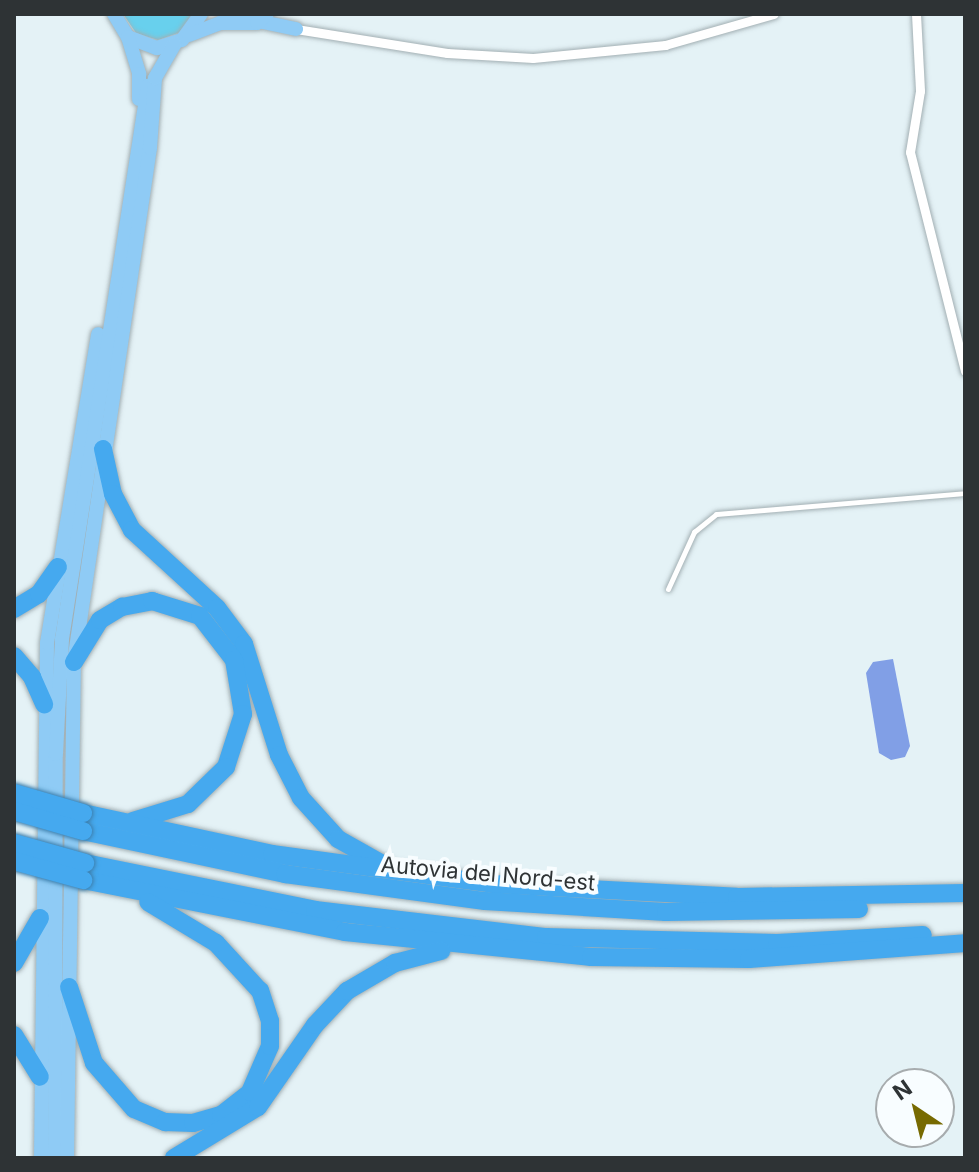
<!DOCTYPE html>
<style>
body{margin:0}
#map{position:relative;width:979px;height:1172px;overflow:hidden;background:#e4f2f6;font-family:Inter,sans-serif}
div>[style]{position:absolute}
.green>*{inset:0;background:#68d0ed}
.water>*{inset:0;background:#819fe6}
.roads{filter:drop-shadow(0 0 2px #a2afb3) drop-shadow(0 0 2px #a2afb3)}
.lane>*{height:5px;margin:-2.5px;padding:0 2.5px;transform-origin:2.5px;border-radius:2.5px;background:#fff}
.street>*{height:9px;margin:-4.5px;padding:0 4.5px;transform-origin:4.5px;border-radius:4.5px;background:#fff}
.primary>*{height:14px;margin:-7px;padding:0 7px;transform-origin:7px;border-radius:7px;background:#8fcbf5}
.highway>*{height:18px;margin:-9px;padding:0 9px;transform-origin:9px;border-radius:9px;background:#45a9ef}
.bridges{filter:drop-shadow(0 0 2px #3d80ae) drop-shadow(0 0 2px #3d80ae)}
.highway-bridge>*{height:18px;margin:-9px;padding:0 9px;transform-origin:9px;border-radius:9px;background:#45a9ef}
span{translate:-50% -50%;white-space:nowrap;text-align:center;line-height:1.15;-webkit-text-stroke:8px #f8fdff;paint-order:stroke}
.street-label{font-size:22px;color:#2e3335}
.frame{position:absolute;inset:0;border:16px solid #2e3335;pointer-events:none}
.north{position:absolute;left:875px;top:1068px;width:80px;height:80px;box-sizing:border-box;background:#f8fdff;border:2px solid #a7acae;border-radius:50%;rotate:325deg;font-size:22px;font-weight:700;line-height:32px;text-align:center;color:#2e3335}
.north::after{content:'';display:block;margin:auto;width:28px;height:36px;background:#776a01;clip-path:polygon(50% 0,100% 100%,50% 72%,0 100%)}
</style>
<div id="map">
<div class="green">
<i style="clip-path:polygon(123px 14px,193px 14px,181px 32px,158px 40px,136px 33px)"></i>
</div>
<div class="water">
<i style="clip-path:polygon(893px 659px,910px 746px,905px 757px,891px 760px,879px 753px,866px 673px,873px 662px)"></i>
</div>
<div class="roads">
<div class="lane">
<i style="left:668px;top:589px;width:63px;rotate:-65.5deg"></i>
<i style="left:694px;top:532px;width:28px;rotate:-39deg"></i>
<i style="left:716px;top:514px;width:250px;rotate:-4.8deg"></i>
</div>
<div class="street">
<i style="left:916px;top:14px;width:77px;rotate:87deg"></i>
<i style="left:920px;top:91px;width:62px;rotate:99.3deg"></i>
<i style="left:910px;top:152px;width:226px;rotate:75.9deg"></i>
<i style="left:296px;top:29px;width:153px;rotate:9deg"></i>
<i style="left:447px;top:53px;width:86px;rotate:3.3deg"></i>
<i style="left:533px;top:58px;width:133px;rotate:-5.6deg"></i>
<i style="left:665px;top:45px;width:113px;rotate:-15.9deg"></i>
</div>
<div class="primary">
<i style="left:114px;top:14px;width:27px;rotate:59deg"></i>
<i style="left:128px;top:37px;width:31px;rotate:21deg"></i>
<i style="left:157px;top:48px;width:26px;rotate:-18deg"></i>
<i style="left:182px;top:40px;width:32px;rotate:-54deg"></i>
<i style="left:253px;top:20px;width:44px;rotate:11.8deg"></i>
<i style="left:189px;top:35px;width:33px;rotate:-21deg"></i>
<i style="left:220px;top:23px;width:37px"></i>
<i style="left:257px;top:23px;width:13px;rotate:-42deg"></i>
<i style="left:128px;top:37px;width:39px;rotate:73deg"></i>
<i style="left:139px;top:74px;width:25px;rotate:90deg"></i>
<i style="left:41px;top:1158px;width:515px;rotate:-89.33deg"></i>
<i style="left:47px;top:643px;width:313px;rotate:-80.6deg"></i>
<i style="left:55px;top:1158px;width:404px;rotate:-89.9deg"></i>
<i style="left:56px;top:754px;width:115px;rotate:-87deg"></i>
<i style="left:62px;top:639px;width:560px;rotate:-81.16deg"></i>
<i style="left:67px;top:1158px;width:496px;rotate:-89.2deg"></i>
<i style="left:74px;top:662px;width:520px;rotate:-81.59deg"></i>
<i style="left:150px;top:148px;width:70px;rotate:-85.9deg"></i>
<i style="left:155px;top:78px;width:39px;rotate:-60deg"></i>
</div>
<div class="highway">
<i style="left:103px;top:449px;width:46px;rotate:77.5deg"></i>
<i style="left:113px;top:494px;width:41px;rotate:62.2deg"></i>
<i style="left:132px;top:530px;width:115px;rotate:42.5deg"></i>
<i style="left:217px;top:608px;width:45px;rotate:53.1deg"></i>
<i style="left:244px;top:644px;width:116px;rotate:72.5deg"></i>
<i style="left:279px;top:755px;width:48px;rotate:62.9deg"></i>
<i style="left:301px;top:798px;width:55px;rotate:47.9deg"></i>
<i style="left:338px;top:839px;width:55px;rotate:29.4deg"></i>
<i style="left:14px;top:609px;width:29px;rotate:-31deg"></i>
<i style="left:39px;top:594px;width:33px;rotate:-55deg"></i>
<i style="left:14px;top:656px;width:28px;rotate:49deg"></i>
<i style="left:32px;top:677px;width:30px;rotate:66deg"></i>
<i style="left:74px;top:662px;width:49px;rotate:-58.2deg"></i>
<i style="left:100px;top:620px;width:26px;rotate:-31deg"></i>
<i style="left:122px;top:607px;width:31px;rotate:-11deg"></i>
<i style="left:152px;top:601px;width:50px;rotate:17.4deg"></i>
<i style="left:200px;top:616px;width:56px;rotate:52.3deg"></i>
<i style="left:234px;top:660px;width:55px;rotate:80.5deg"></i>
<i style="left:243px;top:714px;width:56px;rotate:107.8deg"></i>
<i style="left:226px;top:767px;width:53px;rotate:135.8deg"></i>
<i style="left:188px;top:804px;width:58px;rotate:162.8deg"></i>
<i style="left:83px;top:813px;width:193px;rotate:12.2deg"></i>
<i style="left:272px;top:854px;width:223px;rotate:7.7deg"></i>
<i style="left:493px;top:884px;width:244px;rotate:3deg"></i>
<i style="left:737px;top:897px;width:228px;rotate:-1deg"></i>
<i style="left:83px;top:831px;width:207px;rotate:12deg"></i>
<i style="left:285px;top:874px;width:202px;rotate:7.7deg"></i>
<i style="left:485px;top:901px;width:181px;rotate:3.5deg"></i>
<i style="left:666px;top:912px;width:193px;rotate:-0.9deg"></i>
<i style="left:85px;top:863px;width:235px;rotate:11.5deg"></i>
<i style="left:315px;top:910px;width:233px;rotate:6.7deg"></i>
<i style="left:546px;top:937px;width:231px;rotate:1.5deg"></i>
<i style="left:777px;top:943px;width:146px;rotate:-3.1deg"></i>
<i style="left:83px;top:880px;width:267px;rotate:11.2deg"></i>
<i style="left:345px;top:932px;width:247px;rotate:5.8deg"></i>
<i style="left:591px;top:957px;width:158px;rotate:0.7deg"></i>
<i style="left:749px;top:959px;width:217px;rotate:-4.2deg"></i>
<i style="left:14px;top:963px;width:52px;rotate:-60deg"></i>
<i style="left:69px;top:987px;width:80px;rotate:71.8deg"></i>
<i style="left:94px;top:1063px;width:61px;rotate:49deg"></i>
<i style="left:134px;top:1109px;width:34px;rotate:23deg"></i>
<i style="left:165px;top:1122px;width:28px;rotate:2deg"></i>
<i style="left:193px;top:1123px;width:29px;rotate:-16deg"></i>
<i style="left:221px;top:1115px;width:37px;rotate:-38deg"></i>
<i style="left:250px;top:1092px;width:50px;rotate:-66.5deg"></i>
<i style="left:270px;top:1046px;width:25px;rotate:-90deg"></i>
<i style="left:270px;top:1021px;width:32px;rotate:-108deg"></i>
<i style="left:260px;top:991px;width:65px;rotate:-132.5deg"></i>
<i style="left:216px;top:943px;width:79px;rotate:-148.9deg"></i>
<i style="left:14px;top:1035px;width:49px;rotate:58.2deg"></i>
<i style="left:174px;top:1158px;width:98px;rotate:-31.3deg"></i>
<i style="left:258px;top:1107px;width:100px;rotate:-55.2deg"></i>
<i style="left:315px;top:1025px;width:47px;rotate:-46.7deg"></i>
<i style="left:347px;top:991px;width:56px;rotate:-30.3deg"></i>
<i style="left:395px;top:963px;width:48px;rotate:-14.6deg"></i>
</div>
</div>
<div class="bridges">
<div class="highway-bridge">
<i style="left:14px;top:793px;width:72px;rotate:16.2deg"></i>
<i style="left:14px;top:811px;width:72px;rotate:16.2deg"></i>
<i style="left:14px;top:843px;width:74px;rotate:15.7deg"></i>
<i style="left:14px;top:861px;width:72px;rotate:15.4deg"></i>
</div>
</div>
<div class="street-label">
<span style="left:488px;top:874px;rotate:5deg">Autovia del Nord-est</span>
</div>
<div class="frame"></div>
<div class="north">N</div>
</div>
